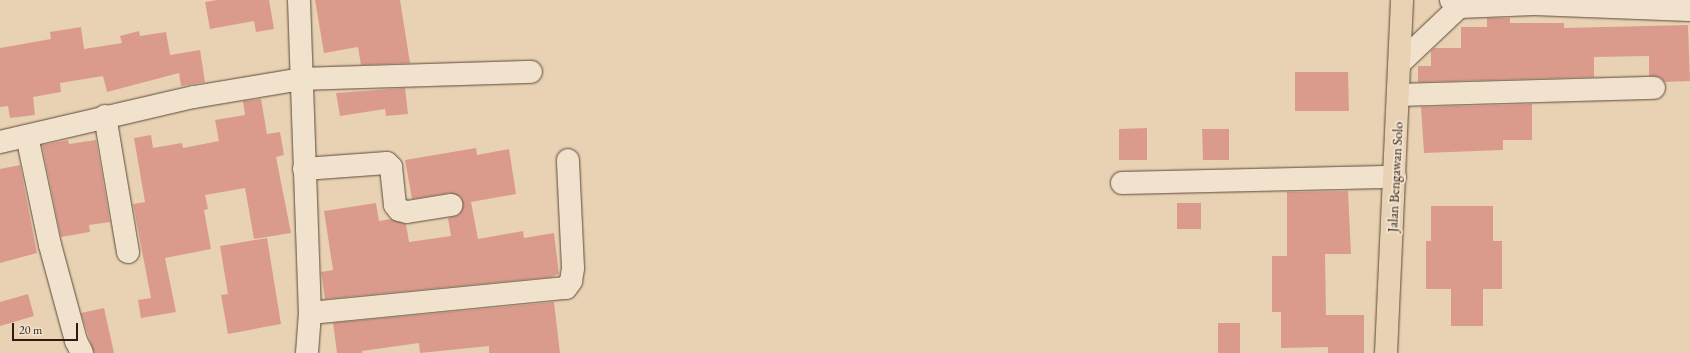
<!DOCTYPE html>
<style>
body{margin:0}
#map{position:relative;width:1690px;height:353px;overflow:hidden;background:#e9d2b3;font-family:"EB Garamond",serif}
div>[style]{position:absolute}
.building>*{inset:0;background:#db9b8c}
.roads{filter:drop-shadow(0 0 1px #5c4a3c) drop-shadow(0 0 1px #5c4a3c)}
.minor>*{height:22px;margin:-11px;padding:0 11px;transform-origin:11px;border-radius:11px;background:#f1e2ce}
.major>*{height:22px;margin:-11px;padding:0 11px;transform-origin:11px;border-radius:11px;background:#e9d2b3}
span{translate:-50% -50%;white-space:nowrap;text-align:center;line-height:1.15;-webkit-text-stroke:4px #f1e2ce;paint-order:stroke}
.street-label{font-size:14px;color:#2d1c14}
.scale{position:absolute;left:12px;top:323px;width:66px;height:18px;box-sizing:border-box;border:2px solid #2d1c14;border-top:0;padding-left:5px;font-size:12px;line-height:14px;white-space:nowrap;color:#2d1c14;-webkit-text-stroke:3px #f1e2ce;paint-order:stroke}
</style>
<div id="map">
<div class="building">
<i style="clip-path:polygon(217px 0,269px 0,274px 29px,256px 32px,254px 21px,210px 29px,205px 2px)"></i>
<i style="clip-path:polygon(315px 0,400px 0,410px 63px,361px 65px,358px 47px,324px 53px)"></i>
<i style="clip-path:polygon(1487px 18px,1510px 18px,1510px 23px,1564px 23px,1564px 28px,1688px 25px,1690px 81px,1665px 82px,1660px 77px,1649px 76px,1649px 56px,1594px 57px,1594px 77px,1418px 82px,1418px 66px,1431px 66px,1431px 51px,1434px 48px,1461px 48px,1461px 27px,1487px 27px)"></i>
<i style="clip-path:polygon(81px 27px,84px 49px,122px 43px,120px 36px,139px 31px,140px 36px,166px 32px,170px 55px,200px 50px,205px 82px,181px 86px,179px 73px,107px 92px,103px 76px,60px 83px,61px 92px,33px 97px,35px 115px,10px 118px,8px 106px,0 107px,0 48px,51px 39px,50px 32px)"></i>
<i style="clip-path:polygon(1295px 72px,1348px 72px,1349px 111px,1295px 111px)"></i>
<i style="clip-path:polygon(405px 88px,408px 114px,386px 116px,385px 109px,340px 116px,336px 93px)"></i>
<i style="clip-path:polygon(261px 99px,267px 134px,280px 132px,284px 155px,276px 157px,291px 233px,254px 239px,245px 188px,205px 195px,208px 209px,204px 210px,211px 249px,165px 258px,176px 312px,141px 318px,138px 300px,151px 298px,133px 204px,145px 202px,134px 138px,151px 135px,153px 148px,182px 143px,183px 148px,219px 141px,215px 120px,245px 115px,243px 101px)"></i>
<i style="clip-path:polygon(1532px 104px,1532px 140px,1503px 140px,1503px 150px,1424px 153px,1421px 107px)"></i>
<i style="clip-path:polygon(1147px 128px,1147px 160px,1119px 160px,1119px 129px)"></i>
<i style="clip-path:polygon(1202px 129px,1229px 129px,1229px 160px,1203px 160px)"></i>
<i style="clip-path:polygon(68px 140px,69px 144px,96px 140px,110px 222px,89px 225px,90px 232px,61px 237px,42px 145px)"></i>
<i style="clip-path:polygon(476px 148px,477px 155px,509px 149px,516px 194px,471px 202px,478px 239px,523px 231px,524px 238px,554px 233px,559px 274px,551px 277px,325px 299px,321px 272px,333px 270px,324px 211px,376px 203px,379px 221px,391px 219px,406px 224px,409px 242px,451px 236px,448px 218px,459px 215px,462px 210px,461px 197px,449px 193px,412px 199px,405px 160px)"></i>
<i style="clip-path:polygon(20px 165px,37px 253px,0 263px,0 169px)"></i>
<i style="clip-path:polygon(1348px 191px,1351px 254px,1325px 254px,1326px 315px,1364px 315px,1364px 353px,1328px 353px,1328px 347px,1281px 348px,1281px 312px,1272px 312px,1272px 256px,1287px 256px,1287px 192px)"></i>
<i style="clip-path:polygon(1177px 203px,1201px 203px,1201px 229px,1177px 229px)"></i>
<i style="clip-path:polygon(1431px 206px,1493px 206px,1493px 241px,1502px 241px,1502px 289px,1483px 289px,1483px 326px,1451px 326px,1451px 289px,1426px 289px,1426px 241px,1431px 241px)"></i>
<i style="clip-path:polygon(267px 238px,281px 324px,228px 334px,221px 295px,228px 294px,220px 246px)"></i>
<i style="clip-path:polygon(28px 294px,34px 316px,0 326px,0 302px)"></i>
<i style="clip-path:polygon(554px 302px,560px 353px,489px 353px,489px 346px,420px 353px,419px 343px,362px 351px,362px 353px,337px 353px,333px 323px)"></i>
<i style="clip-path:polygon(104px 308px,114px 353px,94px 353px,81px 313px)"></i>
<i style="clip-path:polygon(1218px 323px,1240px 323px,1240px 353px,1218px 353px)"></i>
</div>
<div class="roads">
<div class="minor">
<i style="left:299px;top:0;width:313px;rotate:88deg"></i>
<i style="left:310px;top:313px;width:40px;rotate:94.3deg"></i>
<i style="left:1451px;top:0;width:11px;rotate:41deg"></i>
<i style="left:1459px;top:7px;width:75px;rotate:-2.3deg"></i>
<i style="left:1534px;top:4px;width:156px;rotate:2.2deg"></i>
<i style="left:1400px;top:63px;width:81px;rotate:-43.5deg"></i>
<i style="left:1399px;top:95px;width:255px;rotate:-1.6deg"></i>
<i style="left:105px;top:116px;width:138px;rotate:80.4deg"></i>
<i style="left:27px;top:136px;width:111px;rotate:78.1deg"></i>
<i style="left:50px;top:245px;width:99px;rotate:74.8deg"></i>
<i style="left:76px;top:341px;width:13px;rotate:63deg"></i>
<i style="left:0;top:142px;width:199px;rotate:-13.1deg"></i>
<i style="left:194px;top:97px;width:109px;rotate:-9.5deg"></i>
<i style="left:302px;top:79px;width:229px;rotate:-1.8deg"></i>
<i style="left:304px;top:169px;width:83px;rotate:-4.1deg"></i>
<i style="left:387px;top:163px;width:6px;rotate:45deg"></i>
<i style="left:391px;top:167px;width:38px;rotate:84deg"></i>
<i style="left:395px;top:205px;width:6px;rotate:51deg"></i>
<i style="left:399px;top:210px;width:8px;rotate:14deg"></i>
<i style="left:407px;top:212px;width:45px;rotate:-9deg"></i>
<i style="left:1122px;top:183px;width:273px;rotate:-1.3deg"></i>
<i style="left:310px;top:313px;width:257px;rotate:-5.6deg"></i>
<i style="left:566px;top:288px;width:9px;rotate:-54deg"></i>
<i style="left:571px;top:281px;width:13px;rotate:-81deg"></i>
<i style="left:573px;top:268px;width:108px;rotate:-92.7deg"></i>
</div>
<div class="major">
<i style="left:1386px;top:353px;width:353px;rotate:-87.4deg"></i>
</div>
</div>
<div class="street-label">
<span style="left:1395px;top:177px;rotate:-87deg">Jalan Bengawan Solo</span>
</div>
<div class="scale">20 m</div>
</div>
